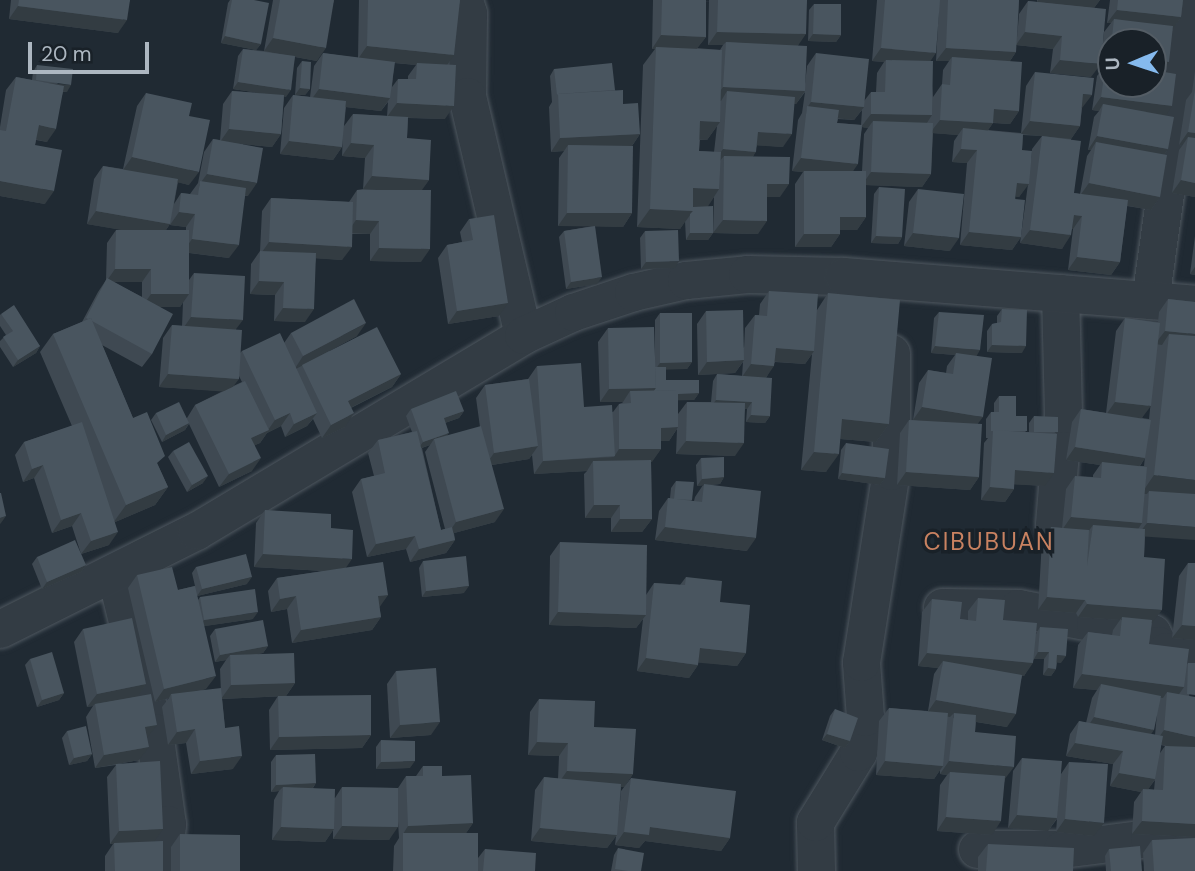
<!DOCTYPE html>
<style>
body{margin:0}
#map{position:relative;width:1195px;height:871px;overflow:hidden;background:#202a33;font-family:"DM Sans",sans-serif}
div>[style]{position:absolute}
.roads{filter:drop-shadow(0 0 2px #4e575f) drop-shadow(0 0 2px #4e575f)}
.minor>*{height:37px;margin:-18.5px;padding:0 18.5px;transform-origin:18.5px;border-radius:18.5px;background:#333c44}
.wall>*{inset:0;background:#3f4952}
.shaded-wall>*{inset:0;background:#333c42}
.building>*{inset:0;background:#49555f}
span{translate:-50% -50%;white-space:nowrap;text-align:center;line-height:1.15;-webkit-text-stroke:7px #192128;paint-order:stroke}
.quarter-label{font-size:24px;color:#c98261;letter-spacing:2px}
.north{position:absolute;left:1097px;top:28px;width:70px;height:70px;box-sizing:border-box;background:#192128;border:2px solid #545d65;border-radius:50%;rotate:268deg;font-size:19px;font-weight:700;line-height:28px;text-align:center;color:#adb7c1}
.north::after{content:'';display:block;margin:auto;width:24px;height:32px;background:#85baee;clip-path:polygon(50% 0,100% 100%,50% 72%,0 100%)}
.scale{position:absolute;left:28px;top:42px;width:121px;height:32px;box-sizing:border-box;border:4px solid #adb7c1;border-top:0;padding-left:9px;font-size:21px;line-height:24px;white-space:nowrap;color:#adb7c1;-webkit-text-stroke:5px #192128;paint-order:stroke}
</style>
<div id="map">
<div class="roads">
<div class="minor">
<i style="left:464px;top:0;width:14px;rotate:73deg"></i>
<i style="left:468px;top:13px;width:83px;rotate:90.7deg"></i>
<i style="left:467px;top:96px;width:245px;rotate:76.8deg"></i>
<i style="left:1150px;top:300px;width:303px;rotate:-82deg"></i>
<i style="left:1054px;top:524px;width:110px;rotate:-85.3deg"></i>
<i style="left:1063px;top:414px;width:121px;rotate:-91.4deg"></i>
<i style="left:115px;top:572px;width:165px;rotate:76.3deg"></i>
<i style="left:154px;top:732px;width:93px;rotate:82deg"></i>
<i style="left:167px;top:824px;width:47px;rotate:96.1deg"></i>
<i style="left:942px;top:607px;width:76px;rotate:0.8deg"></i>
<i style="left:1018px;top:608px;width:78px;rotate:11deg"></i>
<i style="left:1095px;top:623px;width:45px;rotate:6.3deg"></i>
<i style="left:1140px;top:628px;width:13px;rotate:23deg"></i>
<i style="left:1152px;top:633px;width:13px;rotate:63deg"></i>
<i style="left:1158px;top:645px;width:10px;rotate:37deg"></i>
<i style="left:1166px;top:651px;width:30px;rotate:14deg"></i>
<i style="left:0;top:629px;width:219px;rotate:-26.6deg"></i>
<i style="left:196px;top:531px;width:381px;rotate:-30.9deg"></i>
<i style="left:523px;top:335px;width:55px;rotate:-24.7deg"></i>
<i style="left:573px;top:312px;width:63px;rotate:-18.4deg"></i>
<i style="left:633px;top:292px;width:54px;rotate:-12.8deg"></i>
<i style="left:686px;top:280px;width:61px;rotate:-5.6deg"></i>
<i style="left:747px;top:274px;width:96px;rotate:1.2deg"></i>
<i style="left:843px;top:276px;width:353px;rotate:4.5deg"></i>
<i style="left:977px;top:849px;width:85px"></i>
<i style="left:1062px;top:849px;width:88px;rotate:-7.2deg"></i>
<i style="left:1149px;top:838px;width:27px;rotate:10deg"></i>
<i style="left:1176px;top:843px;width:19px;rotate:-6deg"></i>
<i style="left:816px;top:871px;width:49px;rotate:-91.2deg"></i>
<i style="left:815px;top:822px;width:82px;rotate:-58.4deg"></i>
<i style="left:858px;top:752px;width:36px;rotate:-79deg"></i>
<i style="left:865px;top:717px;width:55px;rotate:-94.2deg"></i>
<i style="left:861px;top:662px;width:193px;rotate:-81.1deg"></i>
<i style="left:891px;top:471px;width:118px;rotate:-90deg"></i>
</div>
</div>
<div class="wall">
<i style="clip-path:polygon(11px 0,130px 0,118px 33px,9px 19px)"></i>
<i style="clip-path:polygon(230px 0,232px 0,261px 44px,256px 50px,221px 43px,228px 3px)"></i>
<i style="clip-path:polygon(evenodd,273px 0,334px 0,317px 61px,295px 57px,286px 97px,284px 96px,281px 134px,272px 147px,243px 144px,248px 196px,245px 196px,229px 258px,189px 253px,189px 280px,194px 273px,236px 329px,240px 353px,242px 351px,284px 343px,291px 333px,357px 336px,329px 351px,401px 374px,392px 387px,351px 408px,345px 427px,322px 438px,313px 419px,307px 426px,285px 437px,281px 426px,267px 433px,260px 443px,255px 445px,252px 471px,219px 487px,189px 424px,185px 430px,162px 442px,151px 420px,156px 413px,187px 418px,195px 405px,223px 391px,159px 387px,163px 338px,172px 325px,182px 326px,183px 302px,180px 307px,160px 307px,152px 354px,142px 367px,102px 345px,133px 418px,158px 465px,168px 487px,155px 505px,115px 522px,109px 545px,81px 554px,72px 526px,52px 533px,34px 478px,23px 482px,15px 455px,24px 442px,72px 426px,40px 352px,53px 334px,82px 322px,98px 292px,106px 280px,107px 243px,116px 230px,123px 230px,87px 224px,94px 179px,103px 166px,123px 169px,137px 106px,146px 93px,189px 116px,189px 185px,178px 182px,174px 204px,181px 193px,190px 194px,198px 183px,204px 152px,213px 139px,220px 140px,223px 104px,232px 91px,266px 94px,233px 89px,238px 56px,243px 49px,264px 51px,273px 0,170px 224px,170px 225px,186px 227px,186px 230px,166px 230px,170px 224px,273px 0,113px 282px,142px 282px,142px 297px,113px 282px,273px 0,239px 376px,242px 382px,233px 386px,239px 376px)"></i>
<i style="clip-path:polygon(evenodd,359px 0,460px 0,448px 64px,445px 119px,408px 118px,407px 138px,429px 180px,421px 190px,421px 262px,370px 261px,370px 234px,352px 234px,342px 260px,316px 258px,305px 322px,274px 321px,275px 295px,250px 294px,251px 264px,260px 251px,262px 211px,271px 198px,349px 202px,357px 190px,363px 189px,365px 158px,342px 156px,343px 132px,342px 147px,333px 160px,280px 154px,284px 108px,293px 95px,310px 97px,314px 66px,323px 53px,358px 58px,359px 0,394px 63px,416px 65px,408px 76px,408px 79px,398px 79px,392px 87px,394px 63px,359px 0,388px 102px,387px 116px,353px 114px,344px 126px,346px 107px,381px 111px,388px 102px)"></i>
<i style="clip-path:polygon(evenodd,653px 0,706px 0,706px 37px,697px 48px,720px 50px,723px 45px,708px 45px,709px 0,807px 0,798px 46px,805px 84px,807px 66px,816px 53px,864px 101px,871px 92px,876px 92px,877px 73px,884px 62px,872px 61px,877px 0,1019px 0,1017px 38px,1019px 14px,1028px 1px,1037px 2px,1037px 0,1100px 0,1094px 8px,1091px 77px,1050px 73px,1053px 49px,1016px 45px,1016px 52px,1010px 61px,1019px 111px,1010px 124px,993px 123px,988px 130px,1021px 133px,1026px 86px,1035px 72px,1082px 108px,1080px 126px,1071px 139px,1074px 193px,1080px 194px,1087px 156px,1091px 150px,1088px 150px,1094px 117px,1099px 111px,1092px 110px,1097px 76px,1103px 68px,1100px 68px,1104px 32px,1111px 23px,1107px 23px,1110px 0,1183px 0,1181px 17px,1173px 28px,1162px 72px,1168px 149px,1164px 155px,1160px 197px,1151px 210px,1127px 206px,1120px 262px,1111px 275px,1068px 270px,1073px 229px,1072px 229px,1062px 249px,1020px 243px,1028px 184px,1019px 197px,1015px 196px,1021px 237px,1012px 250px,960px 245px,967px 163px,952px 162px,954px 141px,958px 135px,933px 133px,931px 174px,922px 187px,866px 185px,866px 217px,857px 230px,840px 230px,840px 234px,831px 247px,795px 247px,795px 184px,803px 172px,792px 171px,798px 120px,802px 113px,805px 92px,796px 104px,794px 104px,783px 147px,757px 145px,753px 157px,780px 197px,767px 197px,758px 234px,713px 233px,714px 197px,707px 206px,713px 233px,708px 240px,686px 240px,685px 221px,680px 229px,637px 227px,643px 65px,655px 49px,652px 49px,653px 0,939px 7px,936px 61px,949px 61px,943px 70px,942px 84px,933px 97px,930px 61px,939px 7px,653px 0,862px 110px,861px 125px,837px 123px,838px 119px,854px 120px,862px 110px,653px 0,717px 126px,714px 152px,699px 151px,700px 140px,707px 140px,717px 126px,653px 0,862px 127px,868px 128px,864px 134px,862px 171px,853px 171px,862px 127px,653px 0,1023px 135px,1042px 136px,1032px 149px,1031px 160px,1022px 150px,1023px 135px)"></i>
<i style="clip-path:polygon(814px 4px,841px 35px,836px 42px,808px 41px,809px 10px)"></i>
<i style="clip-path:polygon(302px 61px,310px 89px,305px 95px,295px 95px,297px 68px)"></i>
<i style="clip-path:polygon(37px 65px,67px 92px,63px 92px,47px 142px,36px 140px,35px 145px,45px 204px,0 196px,0 127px,6px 90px,16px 77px,32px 80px,33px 72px)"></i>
<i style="clip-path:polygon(554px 69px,615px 90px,640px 134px,632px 146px,632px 213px,623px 227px,595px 226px,597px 284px,566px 289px,559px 237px,564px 231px,593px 226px,558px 226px,559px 158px,564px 151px,551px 152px,549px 107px,552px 102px,550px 76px)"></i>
<i style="clip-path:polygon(1195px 71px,1195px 197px,1172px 193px,1179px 150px,1182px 146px,1179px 145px,1186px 100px,1192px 92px)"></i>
<i style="clip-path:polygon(879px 187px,902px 237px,898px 244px,871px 243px,874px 194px)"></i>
<i style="clip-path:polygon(918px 189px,950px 251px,904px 246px,909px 202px)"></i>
<i style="clip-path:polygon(469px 219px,499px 316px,448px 324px,438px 258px,447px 245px,462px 242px,460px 232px)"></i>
<i style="clip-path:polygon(645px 231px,675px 268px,641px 269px,640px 238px)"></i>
<i style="clip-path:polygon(1195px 236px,1195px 275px,1190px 274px)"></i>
<i style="clip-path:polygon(evenodd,769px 291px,817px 310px,828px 293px,889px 424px,876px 442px,840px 439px,826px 472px,801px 470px,812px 354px,805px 364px,775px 362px,766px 378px,770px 416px,765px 423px,746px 422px,747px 409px,745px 409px,735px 456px,676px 454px,677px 429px,669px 441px,661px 441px,661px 449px,651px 462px,652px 519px,642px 532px,611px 532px,611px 518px,585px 518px,584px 474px,587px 471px,534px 474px,532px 455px,529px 459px,492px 465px,495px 522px,454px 533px,455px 540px,446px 553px,410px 562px,406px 549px,367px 557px,352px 492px,361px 479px,374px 476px,368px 453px,378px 440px,412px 432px,406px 416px,411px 409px,464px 411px,459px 418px,445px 423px,447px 436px,480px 427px,476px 398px,485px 385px,528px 379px,537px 366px,584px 407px,613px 412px,619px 404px,622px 403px,623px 402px,600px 402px,598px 342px,608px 328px,655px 367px,655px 320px,660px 313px,692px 362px,687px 369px,666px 369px,666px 380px,699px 393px,694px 400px,678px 400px,678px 414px,687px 402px,711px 402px,713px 381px,717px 374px,698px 375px,697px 324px,706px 311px,744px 348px,745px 328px,755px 315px,759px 315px,760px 304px,769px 291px,743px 362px,742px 376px,717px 374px,735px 373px,743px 362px,769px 291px,430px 445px,425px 452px,445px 529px,441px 530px,422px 448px,430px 445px)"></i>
<i style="clip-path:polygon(evenodd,1168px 299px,1195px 302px,1145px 537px,1144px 557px,1152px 623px,1149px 644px,1187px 664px,1188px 663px,1195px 837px,1132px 834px,1134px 802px,1141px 792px,1110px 786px,1113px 764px,1066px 756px,1070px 734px,1079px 721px,1086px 723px,1092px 698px,1097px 690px,1073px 688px,1078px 645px,1088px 632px,1112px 635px,1113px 630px,1120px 620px,1078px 617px,1076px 613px,1038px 610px,1042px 540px,1051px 527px,1062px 528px,1066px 489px,1075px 476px,1093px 477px,1093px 475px,1100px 465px,1066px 460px,1072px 422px,1081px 409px,1106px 413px,1116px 331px,1125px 318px,1158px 322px,1159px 312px,1168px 299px,1151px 400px,1149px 419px,1142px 418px,1151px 400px,1168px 299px,1145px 456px,1144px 466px,1140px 466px,1145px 458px,1145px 456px,1168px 299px,1157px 713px,1155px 735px,1151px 734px,1157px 713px,1168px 299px,1161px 745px,1165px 746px,1160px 753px,1161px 745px,1168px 299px,1155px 780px,1154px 790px,1148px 789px,1155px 780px)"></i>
<i style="clip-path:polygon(1002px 309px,1022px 353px,987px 352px,987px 331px,992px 324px,997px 323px,997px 316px)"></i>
<i style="clip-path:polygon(939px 312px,976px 356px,979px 477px,970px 490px,897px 485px,900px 433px,909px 420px,913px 420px,919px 383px,928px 370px,946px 373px,947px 366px,955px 355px,931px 353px,934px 318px)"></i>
<i style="clip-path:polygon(1px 314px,40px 346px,36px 353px,13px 367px,0 347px,0 341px,6px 335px,0 326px,0 315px)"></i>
<i style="clip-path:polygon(999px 396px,1026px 432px,1029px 432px,1029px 423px,1034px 416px,1057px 434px,1045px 486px,1014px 484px,1014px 489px,1005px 502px,981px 500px,984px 443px,988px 438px,986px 438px,986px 419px,991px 412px,994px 412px,994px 403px)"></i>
<i style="clip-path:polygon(846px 443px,885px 478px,880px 485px,838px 479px,841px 450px)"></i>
<i style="clip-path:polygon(173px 451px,203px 483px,187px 492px,168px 457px)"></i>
<i style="clip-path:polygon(701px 458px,724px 477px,720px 484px,711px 485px,747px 551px,655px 540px,659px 511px,668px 498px,670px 498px,671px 488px,676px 481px,692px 501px,694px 501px,695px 497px,703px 485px,697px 486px,696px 465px)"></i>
<i style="clip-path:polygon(265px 510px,331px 528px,346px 568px,388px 595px,379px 606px,381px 617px,372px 630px,292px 643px,287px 609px,271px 612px,268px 591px,277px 578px,324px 571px,254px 567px,256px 523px)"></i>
<i style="clip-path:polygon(560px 542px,646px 595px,654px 583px,680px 585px,686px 577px,720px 602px,746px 653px,737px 666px,698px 662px,698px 665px,689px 678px,637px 671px,643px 619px,636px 628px,549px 625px,550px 556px)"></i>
<i style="clip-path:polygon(37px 557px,86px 565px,81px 572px,42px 589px,32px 564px)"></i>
<i style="clip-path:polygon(423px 561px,464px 593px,422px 597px,419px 568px)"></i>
<i style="clip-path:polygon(1188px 563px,1195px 563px,1195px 640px,1172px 638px,1179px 576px)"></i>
<i style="clip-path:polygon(196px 567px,247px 584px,197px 596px,198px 600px,200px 597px,253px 619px,204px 626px,206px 689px,201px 690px,221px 693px,220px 669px,226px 660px,215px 662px,210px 636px,215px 629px,268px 646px,263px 653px,257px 654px,295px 683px,286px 696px,222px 699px,225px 728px,233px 769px,191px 774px,186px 743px,168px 745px,162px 707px,169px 698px,155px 702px,128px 588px,137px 575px,178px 590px,195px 586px,192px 573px)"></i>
<i style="clip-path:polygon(978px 598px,1003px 620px,1036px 634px,1040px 627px,1061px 663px,1057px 662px,1056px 669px,1051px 676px,1043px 675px,1044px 659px,1034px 659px,1024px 676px,1022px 676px,1007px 727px,976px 722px,975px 732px,1005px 779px,992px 835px,937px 831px,940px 785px,947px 775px,940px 774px,940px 770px,934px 779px,876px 775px,879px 721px,889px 708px,928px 711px,934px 674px,938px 668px,918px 666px,922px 612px,932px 599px,960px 619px,968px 620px,968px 611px)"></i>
<i style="clip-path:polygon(83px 629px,146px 684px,137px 696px,147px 738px,139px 760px,118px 764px,154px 842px,163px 871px,105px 871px,105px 856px,113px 844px,110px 844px,107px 777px,116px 765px,95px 768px,86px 717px,93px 706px,87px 707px,74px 642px)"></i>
<i style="clip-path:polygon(30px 659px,64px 693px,59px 700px,37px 707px,25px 665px)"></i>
<i style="clip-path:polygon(396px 671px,431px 735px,390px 738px,387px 684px)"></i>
<i style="clip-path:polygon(278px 696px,371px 735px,362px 748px,270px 750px,269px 710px)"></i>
<i style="clip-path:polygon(539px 699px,594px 727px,633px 774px,624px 787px,621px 787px,619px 813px,621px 791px,631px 778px,730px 838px,721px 851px,645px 841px,639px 848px,615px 845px,616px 836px,607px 848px,531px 841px,535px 790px,544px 777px,558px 779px,559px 756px,528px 755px,530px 712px)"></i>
<i style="clip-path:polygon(835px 709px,850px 741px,845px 748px,822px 740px,830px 716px)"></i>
<i style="clip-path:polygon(67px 731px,92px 754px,87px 761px,69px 765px,62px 738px)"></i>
<i style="clip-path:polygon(381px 740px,410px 768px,376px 769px,376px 747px)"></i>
<i style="clip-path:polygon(276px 755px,316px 783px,313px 788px,335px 798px,342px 787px,398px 788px,406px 776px,416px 776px,423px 766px,442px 776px,473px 823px,466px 833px,478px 858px,485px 849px,535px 871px,393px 871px,394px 846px,399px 838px,398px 822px,389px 840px,333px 839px,333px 830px,325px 842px,272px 840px,274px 800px,279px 791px,271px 792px,271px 762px)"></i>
<i style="clip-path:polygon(1022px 758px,1061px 774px,1069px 762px,1094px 836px,1056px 832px,1057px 819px,1048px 831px,1008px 828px,1013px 771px)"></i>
<i style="clip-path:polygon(180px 834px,240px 871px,171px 871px,171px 847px)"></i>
<i style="clip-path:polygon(1152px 840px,1195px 871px,1144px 871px,1143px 853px)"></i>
<i style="clip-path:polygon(988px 844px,1073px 871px,978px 871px,978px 857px)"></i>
<i style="clip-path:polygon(618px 848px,641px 871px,611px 871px,614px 855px)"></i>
<i style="clip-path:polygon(1109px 849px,1142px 871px,1106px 871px,1105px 856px)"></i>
</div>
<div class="shaded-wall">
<i style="clip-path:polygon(1038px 0,1100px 0,1094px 8px,1037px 2px)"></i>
<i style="clip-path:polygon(18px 6px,127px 20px,118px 33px,9px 19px)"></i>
<i style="clip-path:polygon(1117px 10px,1181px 17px,1172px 30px,1114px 19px,1111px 23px,1107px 23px)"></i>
<i style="clip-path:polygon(717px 32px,806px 34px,797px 47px,726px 42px,723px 45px,708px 45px)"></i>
<i style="clip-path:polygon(1025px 32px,1062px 36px,1053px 49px,1016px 45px)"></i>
<i style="clip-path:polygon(813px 34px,841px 35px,836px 42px,808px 41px)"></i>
<i style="clip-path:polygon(661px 35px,706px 37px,696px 50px,656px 47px,655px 49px,652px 49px)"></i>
<i style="clip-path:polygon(225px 36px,261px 44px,256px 50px,221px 43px)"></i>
<i style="clip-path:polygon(273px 38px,326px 48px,317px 61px,264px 51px)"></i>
<i style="clip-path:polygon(367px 46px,454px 55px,445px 68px,417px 63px,416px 65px,358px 59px)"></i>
<i style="clip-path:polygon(881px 48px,936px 53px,927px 66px,886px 60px,884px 62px,872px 61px)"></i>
<i style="clip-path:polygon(946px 48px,1016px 52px,1007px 65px,952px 57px,949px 61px,936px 61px)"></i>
<i style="clip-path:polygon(1110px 55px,1111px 55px,1111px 69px,1106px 63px,1103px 68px,1100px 68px)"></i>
<i style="clip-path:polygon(1060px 60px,1101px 64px,1091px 77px,1050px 73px)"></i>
<i style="clip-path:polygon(1153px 60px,1169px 62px,1160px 75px,1153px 74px)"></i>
<i style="clip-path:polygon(35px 82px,71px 85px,67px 92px,31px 89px)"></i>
<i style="clip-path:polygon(238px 82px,291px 90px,286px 97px,233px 89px)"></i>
<i style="clip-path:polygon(723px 87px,805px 91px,796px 104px,727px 101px,727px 91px,721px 101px,714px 100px)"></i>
<i style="clip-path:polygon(300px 88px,310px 89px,305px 95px,295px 95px)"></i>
<i style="clip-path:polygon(319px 89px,390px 98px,381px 111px,309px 103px)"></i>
<i style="clip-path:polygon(1083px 94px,1092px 95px,1082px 108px,1074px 107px)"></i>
<i style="clip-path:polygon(1101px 97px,1172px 106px,1163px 120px,1103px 104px,1099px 111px,1092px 110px)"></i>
<i style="clip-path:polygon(811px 102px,864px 107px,854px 120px,806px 115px,807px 108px)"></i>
<i style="clip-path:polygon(397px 103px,454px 106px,445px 119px,387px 117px)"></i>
<i style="clip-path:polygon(994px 109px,1019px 111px,1010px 124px,985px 122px)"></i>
<i style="clip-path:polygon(871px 114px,932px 115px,923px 129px,873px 121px,868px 128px,861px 127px)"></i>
<i style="clip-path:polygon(940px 120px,993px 123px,984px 136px,963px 128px,958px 135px,930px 133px)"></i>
<i style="clip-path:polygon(700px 121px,720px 122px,707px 140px,687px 139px)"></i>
<i style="clip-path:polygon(1030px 121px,1080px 126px,1071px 139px,1021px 134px)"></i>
<i style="clip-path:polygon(39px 125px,56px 129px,47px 142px,30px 138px)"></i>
<i style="clip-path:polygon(229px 129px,281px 134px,272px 147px,220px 142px)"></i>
<i style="clip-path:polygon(758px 132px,792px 134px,783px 147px,748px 145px)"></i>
<i style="clip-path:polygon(1188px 132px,1195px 133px,1195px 148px,1188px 137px,1182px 146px,1179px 145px)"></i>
<i style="clip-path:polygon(640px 134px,631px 147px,568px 145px,564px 151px,551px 152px,560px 138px)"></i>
<i style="clip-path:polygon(1097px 136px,1168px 149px,1159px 162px,1096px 142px,1091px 150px,1088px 150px)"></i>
<i style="clip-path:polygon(289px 141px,342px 147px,333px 160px,280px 154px)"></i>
<i style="clip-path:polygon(351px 143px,374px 145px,365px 158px,342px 156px)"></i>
<i style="clip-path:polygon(723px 149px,756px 152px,747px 165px,724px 156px,719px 162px,714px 162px)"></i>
<i style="clip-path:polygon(961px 149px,977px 150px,967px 163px,952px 162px)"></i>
<i style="clip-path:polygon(132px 157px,199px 172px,189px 185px,123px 170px)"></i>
<i style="clip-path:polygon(801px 158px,858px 164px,849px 177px,804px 171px,803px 172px,792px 171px)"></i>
<i style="clip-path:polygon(871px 172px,931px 174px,922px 187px,862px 185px)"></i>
<i style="clip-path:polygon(207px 174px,257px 183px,248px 196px,199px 188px,199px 185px)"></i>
<i style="clip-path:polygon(372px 176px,429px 180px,420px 193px,363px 189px)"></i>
<i style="clip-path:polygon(1181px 180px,1195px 183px,1195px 197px,1172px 193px)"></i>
<i style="clip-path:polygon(0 181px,54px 191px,45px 204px,0 196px)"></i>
<i style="clip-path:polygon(1017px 183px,1029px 184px,1019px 197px,1008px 196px)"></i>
<i style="clip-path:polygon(1089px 183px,1160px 197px,1151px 210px,1079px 197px)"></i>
<i style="clip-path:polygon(767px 184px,789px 184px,780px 197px,758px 197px)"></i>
<i style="clip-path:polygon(693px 188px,719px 189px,707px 208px,680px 206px)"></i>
<i style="clip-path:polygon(650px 209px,693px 211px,680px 229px,637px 227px)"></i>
<i style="clip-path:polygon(96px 211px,170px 224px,161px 237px,87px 224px)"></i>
<i style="clip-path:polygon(179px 212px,195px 214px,186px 227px,170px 225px)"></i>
<i style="clip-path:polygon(567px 213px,632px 213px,623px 227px,558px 226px)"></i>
<i style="clip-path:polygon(1074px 215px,1082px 216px,1073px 229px,1065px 228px)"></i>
<i style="clip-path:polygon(840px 217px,866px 217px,857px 230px,831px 230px)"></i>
<i style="clip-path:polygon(356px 220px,379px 221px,370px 234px,347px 233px)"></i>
<i style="clip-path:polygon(723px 220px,767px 221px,758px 234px,713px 233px)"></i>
<i style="clip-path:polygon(1030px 230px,1071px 235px,1062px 249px,1020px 243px)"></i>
<i style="clip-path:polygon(969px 232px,1021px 237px,1012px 250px,960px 245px)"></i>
<i style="clip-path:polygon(690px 233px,713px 233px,708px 240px,686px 240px)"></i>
<i style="clip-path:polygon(913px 233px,959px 238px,950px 251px,904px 246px)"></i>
<i style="clip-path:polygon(804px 234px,840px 234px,831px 247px,795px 247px)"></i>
<i style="clip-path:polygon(876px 236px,902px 237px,898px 244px,871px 243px)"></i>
<i style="clip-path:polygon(192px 239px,239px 245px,229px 258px,183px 252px)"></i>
<i style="clip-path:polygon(269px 242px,352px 247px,342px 260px,260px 255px)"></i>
<i style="clip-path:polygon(379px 248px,430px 249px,421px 262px,370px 261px)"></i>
<i style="clip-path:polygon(1077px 257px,1120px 262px,1111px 275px,1068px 270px)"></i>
<i style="clip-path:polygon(679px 261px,675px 268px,641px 269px,646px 262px)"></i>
<i style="clip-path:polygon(1195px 267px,1195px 275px,1190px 274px)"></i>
<i style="clip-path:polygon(115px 269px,151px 269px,142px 282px,106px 282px)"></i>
<i style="clip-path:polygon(602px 277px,597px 284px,566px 289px,571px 282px)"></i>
<i style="clip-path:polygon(259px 281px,284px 282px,275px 295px,250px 294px)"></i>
<i style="clip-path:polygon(151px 294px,189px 294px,180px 307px,142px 307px)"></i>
<i style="clip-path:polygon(508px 303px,499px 316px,448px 324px,457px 311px)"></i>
<i style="clip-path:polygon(283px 308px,314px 309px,305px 322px,274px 321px)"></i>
<i style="clip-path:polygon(191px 317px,243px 320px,233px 333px,182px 330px)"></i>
<i style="clip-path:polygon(366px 323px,357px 336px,294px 370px,303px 356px)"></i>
<i style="clip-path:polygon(1165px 331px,1195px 334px,1195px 349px,1169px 334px,1162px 345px,1155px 344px)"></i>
<i style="clip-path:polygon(992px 345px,1026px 346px,1022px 353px,987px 352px)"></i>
<i style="clip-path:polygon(40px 346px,36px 353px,13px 367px,18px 360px)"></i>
<i style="clip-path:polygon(935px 346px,980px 350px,976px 357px,956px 353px,955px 355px,931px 353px)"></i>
<i style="clip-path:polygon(776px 348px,814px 351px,805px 364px,767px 361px)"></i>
<i style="clip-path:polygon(744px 360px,735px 373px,698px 375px,707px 362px)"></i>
<i style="clip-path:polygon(692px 362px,687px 369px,655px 370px,660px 363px)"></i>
<i style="clip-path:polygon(751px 364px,774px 366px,765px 379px,742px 377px)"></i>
<i style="clip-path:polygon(168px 374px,239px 379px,229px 392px,159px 387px)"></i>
<i style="clip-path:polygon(401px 374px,392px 387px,338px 414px,348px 401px)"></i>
<i style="clip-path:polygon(656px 388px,647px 401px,630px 391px,623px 402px,600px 402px,609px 389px)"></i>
<i style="clip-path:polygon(699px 393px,694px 400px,649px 401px,654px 394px)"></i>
<i style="clip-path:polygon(716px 400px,752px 402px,747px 409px,711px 407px)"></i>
<i style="clip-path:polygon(1115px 402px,1151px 406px,1141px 419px,1106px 415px)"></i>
<i style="clip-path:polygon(922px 407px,983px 417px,973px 430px,913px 420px)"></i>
<i style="clip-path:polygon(464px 411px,459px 418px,439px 425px,444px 418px)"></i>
<i style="clip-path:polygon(290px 413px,281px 426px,267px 433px,260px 443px,242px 451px,251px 438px,268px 430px,275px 420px)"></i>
<i style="clip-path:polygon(317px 413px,307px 426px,285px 437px,294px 424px)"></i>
<i style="clip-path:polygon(354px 413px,345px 427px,322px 438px,331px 425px)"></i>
<i style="clip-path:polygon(751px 415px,770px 416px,765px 423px,746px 422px)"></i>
<i style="clip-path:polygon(842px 419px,889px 424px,876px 442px,829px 438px)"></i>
<i style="clip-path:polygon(189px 423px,185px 430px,162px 442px,166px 435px)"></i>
<i style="clip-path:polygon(678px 427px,669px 441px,652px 441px,661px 428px)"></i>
<i style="clip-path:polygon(449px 433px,444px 440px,434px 439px,430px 445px,418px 449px,423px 442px)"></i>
<i style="clip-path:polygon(686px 441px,744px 443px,735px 456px,676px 454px)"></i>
<i style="clip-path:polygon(538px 446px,529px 459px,485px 466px,494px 453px)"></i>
<i style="clip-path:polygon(1075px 447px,1145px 458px,1136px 471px,1102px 462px,1100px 465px,1066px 460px)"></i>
<i style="clip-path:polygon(619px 449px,661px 449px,652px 462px,593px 461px,587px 471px,534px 474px,543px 461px,614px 457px)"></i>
<i style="clip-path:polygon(814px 452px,839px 454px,826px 472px,801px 470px)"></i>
<i style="clip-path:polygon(261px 458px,252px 471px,219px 487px,229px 474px)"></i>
<i style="clip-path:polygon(43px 465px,34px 478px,23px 482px,32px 469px)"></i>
<i style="clip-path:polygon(1015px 470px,1054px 473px,1045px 486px,1005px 484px)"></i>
<i style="clip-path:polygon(906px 472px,979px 477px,970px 490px,897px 485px)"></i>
<i style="clip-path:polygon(842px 473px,885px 478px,880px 485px,838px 479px)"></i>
<i style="clip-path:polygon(1154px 475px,1195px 480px,1195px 500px,1149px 491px,1147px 494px,1141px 494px)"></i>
<i style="clip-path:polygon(208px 476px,203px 483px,187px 492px,192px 485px)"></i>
<i style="clip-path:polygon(724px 477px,720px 484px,697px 486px,702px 479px)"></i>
<i style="clip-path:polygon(168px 487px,155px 505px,113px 523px,126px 505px)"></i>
<i style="clip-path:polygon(990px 487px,1014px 489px,1005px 502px,981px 500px)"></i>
<i style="clip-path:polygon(594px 505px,620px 505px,611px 518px,585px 518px)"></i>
<i style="clip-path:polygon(504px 509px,495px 522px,447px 535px,456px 522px)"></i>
<i style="clip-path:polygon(81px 513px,72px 526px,52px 533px,61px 520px)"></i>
<i style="clip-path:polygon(6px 516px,1px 523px,0 524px,0 518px)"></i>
<i style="clip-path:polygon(1071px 517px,1142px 523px,1133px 537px,1093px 525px,1088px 532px,1062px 530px)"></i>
<i style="clip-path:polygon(620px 519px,652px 519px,642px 532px,611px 532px)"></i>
<i style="clip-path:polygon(1147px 523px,1195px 527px,1195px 540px,1137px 536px)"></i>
<i style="clip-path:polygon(665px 527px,756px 538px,747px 551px,655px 540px)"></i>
<i style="clip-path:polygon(118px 532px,109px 545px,81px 554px,91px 541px)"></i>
<i style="clip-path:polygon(415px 536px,406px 549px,367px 557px,376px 544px)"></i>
<i style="clip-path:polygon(455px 540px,446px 553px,410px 562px,419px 549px)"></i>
<i style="clip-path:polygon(263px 554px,352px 559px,343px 572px,254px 567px)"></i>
<i style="clip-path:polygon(86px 565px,81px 572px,42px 589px,47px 582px)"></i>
<i style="clip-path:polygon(252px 577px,247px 584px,197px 596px,202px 589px)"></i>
<i style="clip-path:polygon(469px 586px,464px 593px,422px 597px,426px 591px)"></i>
<i style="clip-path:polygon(388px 595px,379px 608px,378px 596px)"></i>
<i style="clip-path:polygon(296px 596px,287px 609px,271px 612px,280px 599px)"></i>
<i style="clip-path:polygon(1047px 597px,1085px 600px,1076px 613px,1038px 610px)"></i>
<i style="clip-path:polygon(1087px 604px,1162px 610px,1152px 623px,1121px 620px,1122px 617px,1120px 620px,1078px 617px)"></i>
<i style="clip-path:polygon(258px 612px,253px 619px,199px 627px,204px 620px)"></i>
<i style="clip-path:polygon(558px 612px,646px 615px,636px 628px,549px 625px)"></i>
<i style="clip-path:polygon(381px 617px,372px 630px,292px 643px,301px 630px)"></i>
<i style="clip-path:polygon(1182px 625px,1195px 626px,1195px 640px,1172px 638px)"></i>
<i style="clip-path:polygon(268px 646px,263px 653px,230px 659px,230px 655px,226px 660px,215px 662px,220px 655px)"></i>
<i style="clip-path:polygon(700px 648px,746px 653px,737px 666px,690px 662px)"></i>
<i style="clip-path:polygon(1038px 652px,1049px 652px,1044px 659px,1034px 659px)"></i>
<i style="clip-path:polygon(927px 653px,1033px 663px,1024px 676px,942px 668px,943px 661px,938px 668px,918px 666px)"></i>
<i style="clip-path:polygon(1057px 655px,1066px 656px,1061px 663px,1052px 662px)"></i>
<i style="clip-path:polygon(646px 658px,698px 665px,689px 678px,637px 671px)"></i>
<i style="clip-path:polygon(1048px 668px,1056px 669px,1051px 676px,1043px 675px)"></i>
<i style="clip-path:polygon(1082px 674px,1184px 687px,1175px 700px,1167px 692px,1163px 698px,1100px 691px,1101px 684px,1097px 690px,1073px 688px)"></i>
<i style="clip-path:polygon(216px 676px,206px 689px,172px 697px,171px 694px,169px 698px,155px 702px,164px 689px)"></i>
<i style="clip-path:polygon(295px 683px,286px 696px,221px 699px,231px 685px)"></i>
<i style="clip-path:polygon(146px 684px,137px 697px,95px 704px,93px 706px,87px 707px,97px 694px)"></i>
<i style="clip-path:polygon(64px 693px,59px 700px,37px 707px,42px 700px)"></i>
<i style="clip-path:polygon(936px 700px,1016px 714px,1007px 727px,953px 718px,954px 713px,950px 717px,927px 713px)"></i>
<i style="clip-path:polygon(1094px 717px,1154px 730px,1145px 743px,1085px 731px)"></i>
<i style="clip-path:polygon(440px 722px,431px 735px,390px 738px,400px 725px)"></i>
<i style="clip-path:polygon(157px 725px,147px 738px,145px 727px)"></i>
<i style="clip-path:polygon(195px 729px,186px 743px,168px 745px,177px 732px)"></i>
<i style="clip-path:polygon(1164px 730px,1195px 737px,1195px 753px,1155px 743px)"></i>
<i style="clip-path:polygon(827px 734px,850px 741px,845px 748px,822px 740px)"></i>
<i style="clip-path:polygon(371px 735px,362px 748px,270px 750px,279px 737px)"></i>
<i style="clip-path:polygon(537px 742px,568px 743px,559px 756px,528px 755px)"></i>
<i style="clip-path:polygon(1075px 743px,1123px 751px,1113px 764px,1066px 756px)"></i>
<i style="clip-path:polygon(149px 747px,139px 760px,95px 768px,104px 755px)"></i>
<i style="clip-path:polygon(92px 754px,87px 761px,69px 765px,74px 758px)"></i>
<i style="clip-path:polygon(242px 756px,233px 769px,191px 774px,200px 761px)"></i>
<i style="clip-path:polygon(415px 761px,410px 768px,376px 769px,381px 762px)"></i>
<i style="clip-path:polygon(885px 761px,943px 766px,934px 779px,876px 775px)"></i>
<i style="clip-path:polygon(949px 761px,1014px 767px,1004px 780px,950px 772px,947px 775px,940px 774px)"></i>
<i style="clip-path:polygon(567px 771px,633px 774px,624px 787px,558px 784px)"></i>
<i style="clip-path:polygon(1119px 773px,1155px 779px,1146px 793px,1143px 789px,1141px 792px,1110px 786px)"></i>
<i style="clip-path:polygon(316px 783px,311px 790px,283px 787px,279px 791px,271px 792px,276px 785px)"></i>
<i style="clip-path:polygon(1017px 815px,1057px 818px,1048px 831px,1008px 828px)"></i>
<i style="clip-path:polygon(946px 817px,1001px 821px,992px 835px,937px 831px)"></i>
<i style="clip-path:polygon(1065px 819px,1104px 823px,1094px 836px,1056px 832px)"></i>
<i style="clip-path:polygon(1142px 821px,1195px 824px,1195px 837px,1132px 834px)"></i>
<i style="clip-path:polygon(473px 823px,464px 836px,403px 834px,408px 826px)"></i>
<i style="clip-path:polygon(342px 826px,398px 827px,389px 840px,333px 839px)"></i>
<i style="clip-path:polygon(281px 827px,334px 829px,325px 842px,272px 840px)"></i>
<i style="clip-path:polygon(650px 827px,730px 838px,721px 851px,645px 841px,639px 848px,615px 845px,624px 832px)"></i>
<i style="clip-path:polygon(540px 828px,617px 835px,607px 848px,531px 841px)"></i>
<i style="clip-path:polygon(163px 829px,154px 842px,110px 844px,119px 831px)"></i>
</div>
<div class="building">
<i style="clip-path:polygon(19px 0,130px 0,127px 20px,18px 6px)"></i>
<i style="clip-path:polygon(232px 0,254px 0,269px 3px,261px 44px,225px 36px)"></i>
<i style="clip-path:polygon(280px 0,334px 0,326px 48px,273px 38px)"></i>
<i style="clip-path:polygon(368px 0,460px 0,454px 55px,367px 46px)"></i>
<i style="clip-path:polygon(662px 0,706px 0,706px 37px,661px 35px)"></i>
<i style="clip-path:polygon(718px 0,807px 0,806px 34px,717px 32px)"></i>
<i style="clip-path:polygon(885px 0,940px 0,936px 53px,881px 48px)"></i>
<i style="clip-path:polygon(948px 0,1019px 0,1016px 52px,946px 48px)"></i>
<i style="clip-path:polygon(1118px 0,1183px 0,1181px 17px,1117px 10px)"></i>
<i style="clip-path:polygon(1028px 1px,1106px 9px,1101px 64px,1060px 60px,1062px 36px,1025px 32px)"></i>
<i style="clip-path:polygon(814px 4px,841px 4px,841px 35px,813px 34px)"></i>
<i style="clip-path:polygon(1114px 19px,1173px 26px,1169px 62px,1153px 60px,1153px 42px,1111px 42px,1111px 55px,1110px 55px)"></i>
<i style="clip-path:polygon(726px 42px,807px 46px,805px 91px,723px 87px)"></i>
<i style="clip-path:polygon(656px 47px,722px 50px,720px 122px,700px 121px,699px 151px,721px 152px,719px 189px,693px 188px,693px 211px,650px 209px)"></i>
<i style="clip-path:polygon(243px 49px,295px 56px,291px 90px,238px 82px)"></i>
<i style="clip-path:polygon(323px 53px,395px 62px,390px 98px,319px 89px)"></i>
<i style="clip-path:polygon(816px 53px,869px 59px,864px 107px,811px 102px)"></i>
<i style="clip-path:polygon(952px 57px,1022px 62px,1019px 111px,994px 109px,993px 123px,940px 120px,942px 84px,950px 85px)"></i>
<i style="clip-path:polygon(886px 60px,933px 61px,932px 115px,871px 114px,871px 92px,885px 92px)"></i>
<i style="clip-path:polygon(302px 61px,311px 62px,310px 89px,300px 88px)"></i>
<i style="clip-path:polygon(417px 63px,456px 65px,454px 106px,397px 103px,398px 79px,416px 79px)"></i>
<i style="clip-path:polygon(612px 63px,615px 90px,558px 94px,557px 95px,554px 69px)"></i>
<i style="clip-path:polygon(1106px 63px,1111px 64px,1111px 84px,1153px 84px,1153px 70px,1176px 74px,1172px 106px,1101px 97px)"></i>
<i style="clip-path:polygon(37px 65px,73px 69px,71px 85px,36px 80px)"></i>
<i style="clip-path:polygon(1035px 72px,1094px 78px,1092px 95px,1083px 94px,1080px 126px,1030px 121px)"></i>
<i style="clip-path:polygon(16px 77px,64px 86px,56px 129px,39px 125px,35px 145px,62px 150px,54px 191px,0 181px,0 130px,6px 131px)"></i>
<i style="clip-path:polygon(623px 90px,623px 104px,638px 103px,640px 134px,560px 138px,558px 94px)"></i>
<i style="clip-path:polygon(1195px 90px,1195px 133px,1188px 132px)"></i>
<i style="clip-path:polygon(232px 91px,284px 95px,281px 134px,229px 129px)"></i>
<i style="clip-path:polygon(727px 91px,795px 97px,792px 134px,758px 132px,756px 152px,723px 149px)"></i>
<i style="clip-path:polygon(146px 93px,192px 103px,189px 116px,210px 120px,199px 172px,132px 157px)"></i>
<i style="clip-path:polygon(293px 95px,346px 101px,342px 147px,289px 141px)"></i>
<i style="clip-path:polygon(1103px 104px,1174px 117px,1168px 149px,1097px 136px)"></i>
<i style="clip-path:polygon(807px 106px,839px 110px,837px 123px,862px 125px,858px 164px,801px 158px)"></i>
<i style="clip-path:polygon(353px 114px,408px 117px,407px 138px,431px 140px,429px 180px,372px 176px,374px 145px,351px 143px)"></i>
<i style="clip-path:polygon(873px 121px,933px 123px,931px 174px,871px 172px)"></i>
<i style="clip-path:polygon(963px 128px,1023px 134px,1022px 150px,1032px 151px,1029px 184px,1017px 183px,1015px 199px,1025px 200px,1021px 237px,969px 232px,977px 150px,961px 149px)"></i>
<i style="clip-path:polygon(1042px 136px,1081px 141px,1074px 193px,1128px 200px,1120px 262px,1077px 257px,1082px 216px,1074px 215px,1071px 235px,1030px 230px)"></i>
<i style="clip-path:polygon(1188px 137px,1195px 138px,1195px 183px,1181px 180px)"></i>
<i style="clip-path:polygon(213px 139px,263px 148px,257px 183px,207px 174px)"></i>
<i style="clip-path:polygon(1096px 142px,1167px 155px,1160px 197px,1089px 183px)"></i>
<i style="clip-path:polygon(568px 145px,633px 146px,632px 213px,567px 213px)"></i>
<i style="clip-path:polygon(724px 156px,790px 157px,789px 184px,767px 184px,767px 221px,723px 220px)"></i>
<i style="clip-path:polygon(103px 166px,178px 179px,170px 224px,96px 211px)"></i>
<i style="clip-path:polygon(804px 171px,866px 171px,866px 217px,840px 217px,840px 234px,804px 234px)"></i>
<i style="clip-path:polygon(200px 181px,246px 188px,239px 245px,192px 239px,195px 214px,179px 212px,181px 193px,198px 195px)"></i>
<i style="clip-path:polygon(879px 187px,905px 189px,902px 237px,876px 236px)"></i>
<i style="clip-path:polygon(918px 189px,964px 194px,959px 238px,913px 233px)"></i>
<i style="clip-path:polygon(357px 190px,431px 190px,430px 249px,379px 248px,379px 221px,356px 220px)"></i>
<i style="clip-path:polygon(271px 198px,353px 202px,352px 247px,269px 242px)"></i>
<i style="clip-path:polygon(713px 206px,713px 233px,690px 233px,690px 214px,693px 211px,693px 207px)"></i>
<i style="clip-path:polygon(494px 215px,508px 303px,457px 311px,447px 245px,473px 240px,469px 219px)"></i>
<i style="clip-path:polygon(595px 226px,602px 277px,571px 282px,564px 231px)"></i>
<i style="clip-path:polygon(116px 230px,189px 230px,189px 294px,151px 294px,151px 269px,115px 269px)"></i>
<i style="clip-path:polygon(678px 230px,679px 261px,646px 262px,645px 231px)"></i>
<i style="clip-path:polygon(260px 251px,316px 253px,314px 309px,283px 308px,284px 282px,259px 281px)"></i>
<i style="clip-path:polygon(194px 273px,245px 276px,243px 320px,191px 317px)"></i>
<i style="clip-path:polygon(107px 278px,173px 314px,152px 354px,92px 321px,91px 318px,88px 319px,86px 318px)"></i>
<i style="clip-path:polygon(769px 291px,818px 294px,814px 351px,776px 348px,774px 366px,751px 364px,755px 315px,767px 316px)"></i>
<i style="clip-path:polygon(828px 293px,900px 300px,889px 424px,842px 419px,839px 454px,814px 452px)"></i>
<i style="clip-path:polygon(354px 299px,366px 323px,303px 356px,291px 333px)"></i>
<i style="clip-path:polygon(1168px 299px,1195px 302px,1195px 334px,1165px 331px)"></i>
<i style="clip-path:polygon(14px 305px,40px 346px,18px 360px,3px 337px,13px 331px,1px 314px)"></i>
<i style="clip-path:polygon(1002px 309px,1027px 310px,1026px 346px,992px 345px,992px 324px,1001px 322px)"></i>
<i style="clip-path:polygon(743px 310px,744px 360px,707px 362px,706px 311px)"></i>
<i style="clip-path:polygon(939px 312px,984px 315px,980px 350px,935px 346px)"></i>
<i style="clip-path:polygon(660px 313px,692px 313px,692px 362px,660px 363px)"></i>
<i style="clip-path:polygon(91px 318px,133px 418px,147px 412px,165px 456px,157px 463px,168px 487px,126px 505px,53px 334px)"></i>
<i style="clip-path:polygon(1125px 318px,1160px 323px,1151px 406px,1115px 402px)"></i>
<i style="clip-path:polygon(172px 325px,242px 330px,239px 379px,168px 374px)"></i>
<i style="clip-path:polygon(377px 327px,401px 374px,348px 401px,354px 413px,331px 425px,302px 365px)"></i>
<i style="clip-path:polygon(654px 327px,656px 388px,609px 389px,608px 328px)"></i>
<i style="clip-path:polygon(280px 333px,317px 413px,294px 424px,290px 413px,275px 420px,242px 351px)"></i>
<i style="clip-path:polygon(1169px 334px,1195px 336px,1195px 480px,1154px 475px)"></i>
<i style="clip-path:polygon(956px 353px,992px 358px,983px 417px,922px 407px,928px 370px,953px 374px)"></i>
<i style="clip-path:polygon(581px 363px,584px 407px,612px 405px,615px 456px,543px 461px,537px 366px)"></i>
<i style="clip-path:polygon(655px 367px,666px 367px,666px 380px,699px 380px,699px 393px,678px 394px,678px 390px,654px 391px,656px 388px)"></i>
<i style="clip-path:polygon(717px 374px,772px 378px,770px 416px,751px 415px,752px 402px,716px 400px)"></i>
<i style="clip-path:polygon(529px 379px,538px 446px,494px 453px,485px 385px)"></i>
<i style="clip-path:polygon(245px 381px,269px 430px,251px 438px,261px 458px,229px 474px,195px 405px)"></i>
<i style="clip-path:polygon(678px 390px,678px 427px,661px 428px,661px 449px,619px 449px,619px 404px,631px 403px,630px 391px)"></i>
<i style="clip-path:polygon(456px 391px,464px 411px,444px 418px,449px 433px,423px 442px,411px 409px)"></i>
<i style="clip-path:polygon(999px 396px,1016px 396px,1016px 416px,1027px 416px,1027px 431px,991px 431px,991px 412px,999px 412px)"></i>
<i style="clip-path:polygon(179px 402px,189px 423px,166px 435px,156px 413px)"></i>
<i style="clip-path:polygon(687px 402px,745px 403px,744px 443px,686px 441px)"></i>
<i style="clip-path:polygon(1081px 409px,1151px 420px,1145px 458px,1075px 447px)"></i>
<i style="clip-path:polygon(1034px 416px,1058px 417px,1058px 432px,1034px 432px)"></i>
<i style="clip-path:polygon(909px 420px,982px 424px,979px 477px,906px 472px)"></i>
<i style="clip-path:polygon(82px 422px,118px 532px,91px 541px,81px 513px,61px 520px,43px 465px,32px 469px,24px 442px)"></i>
<i style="clip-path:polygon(481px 426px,504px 509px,456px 522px,434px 439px)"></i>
<i style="clip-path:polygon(993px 430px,1057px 434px,1054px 473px,1015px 470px,1014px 489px,990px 487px)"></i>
<i style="clip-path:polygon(417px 431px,441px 530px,452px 527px,455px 540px,419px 549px,415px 536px,376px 544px,361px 479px,385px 473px,378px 440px)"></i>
<i style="clip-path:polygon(189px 442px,208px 476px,192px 485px,173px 451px)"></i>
<i style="clip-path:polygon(846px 443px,889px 449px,885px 478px,842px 473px)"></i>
<i style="clip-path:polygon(724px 457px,724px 477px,702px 479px,701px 458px)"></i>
<i style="clip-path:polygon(651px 460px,652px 519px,620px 519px,620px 505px,594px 505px,593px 461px)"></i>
<i style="clip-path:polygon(1102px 462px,1147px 467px,1142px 523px,1071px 517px,1075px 476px,1101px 478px)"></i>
<i style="clip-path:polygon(676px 481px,694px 482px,692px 500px,674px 499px)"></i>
<i style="clip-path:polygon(704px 484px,761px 491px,756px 538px,665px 527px,668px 498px,702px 502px)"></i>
<i style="clip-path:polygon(1149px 491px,1195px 494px,1195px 527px,1147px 523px)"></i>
<i style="clip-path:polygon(0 493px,1px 493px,6px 516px,0 518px)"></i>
<i style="clip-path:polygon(265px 510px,331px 514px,331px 528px,353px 530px,352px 559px,263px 554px)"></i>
<i style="clip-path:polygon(1093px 525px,1145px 529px,1144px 557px,1165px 559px,1162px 610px,1087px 604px,1085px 600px,1047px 597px,1051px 527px,1089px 530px,1087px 566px)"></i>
<i style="clip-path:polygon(75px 540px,86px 565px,47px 582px,37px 557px)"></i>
<i style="clip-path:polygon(560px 542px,647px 545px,646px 615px,558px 612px)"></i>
<i style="clip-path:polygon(246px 554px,252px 577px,202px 589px,196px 567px)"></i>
<i style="clip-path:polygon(466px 556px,469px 586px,426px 591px,423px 561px)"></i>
<i style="clip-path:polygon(383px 562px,388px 595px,378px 596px,381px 617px,301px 630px,296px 596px,280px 599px,277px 578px)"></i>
<i style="clip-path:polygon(1188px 563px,1195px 563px,1195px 626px,1182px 625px)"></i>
<i style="clip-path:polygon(172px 567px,178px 590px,195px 586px,216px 676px,164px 689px,137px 575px)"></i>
<i style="clip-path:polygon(686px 577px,722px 581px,720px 602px,750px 605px,746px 653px,700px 648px,698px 665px,646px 658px,654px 583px,685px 585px)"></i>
<i style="clip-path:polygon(255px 589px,258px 612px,204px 620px,200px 597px)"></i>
<i style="clip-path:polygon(978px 598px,1005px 600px,1003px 620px,1037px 623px,1033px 663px,927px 653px,932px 599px,962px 602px,960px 619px,976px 621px)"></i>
<i style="clip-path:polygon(1122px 617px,1152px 620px,1149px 644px,1189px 649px,1184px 687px,1082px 674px,1088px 632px,1120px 636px)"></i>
<i style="clip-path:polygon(132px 618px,146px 684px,97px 694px,83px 629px)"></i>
<i style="clip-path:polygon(263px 620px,268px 646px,220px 655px,215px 629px)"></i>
<i style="clip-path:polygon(1040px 627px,1068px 629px,1066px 656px,1057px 655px,1056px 669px,1048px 668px,1049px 652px,1038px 652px)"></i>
<i style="clip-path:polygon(52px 652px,64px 693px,42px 700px,30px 659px)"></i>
<i style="clip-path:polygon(294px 653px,295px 683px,231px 685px,230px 655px)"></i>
<i style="clip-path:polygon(943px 661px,1022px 675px,1016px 714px,936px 700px)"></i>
<i style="clip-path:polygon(1188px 663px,1195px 663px,1195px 695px,1187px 694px)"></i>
<i style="clip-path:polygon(436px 668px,440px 722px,400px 725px,396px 671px)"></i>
<i style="clip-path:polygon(1101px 684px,1161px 696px,1154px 730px,1094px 717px)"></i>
<i style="clip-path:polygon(221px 688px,225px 728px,239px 726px,242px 756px,200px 761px,195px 729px,177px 732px,171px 694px)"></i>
<i style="clip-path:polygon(1167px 692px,1195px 697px,1195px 737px,1164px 730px)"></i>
<i style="clip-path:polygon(151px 694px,157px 725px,145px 727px,149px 747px,104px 755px,95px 704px)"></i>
<i style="clip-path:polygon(371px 695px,371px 735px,279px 737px,278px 696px)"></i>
<i style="clip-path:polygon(539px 699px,595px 701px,594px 727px,636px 729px,633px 774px,567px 771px,568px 743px,537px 742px)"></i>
<i style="clip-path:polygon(889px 708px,948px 713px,943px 766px,885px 761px)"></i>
<i style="clip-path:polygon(835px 709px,858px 718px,850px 741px,827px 734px)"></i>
<i style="clip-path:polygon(954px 713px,976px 715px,975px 732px,1016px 736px,1014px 767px,949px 761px)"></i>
<i style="clip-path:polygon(1079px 721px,1163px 736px,1155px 779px,1119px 773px,1123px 751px,1075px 743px)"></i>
<i style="clip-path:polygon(86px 726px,92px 754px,74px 758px,67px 731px)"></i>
<i style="clip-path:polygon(381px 740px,415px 741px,415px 761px,381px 762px)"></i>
<i style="clip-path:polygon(1165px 746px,1195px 747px,1195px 824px,1142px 821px,1143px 789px,1163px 790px)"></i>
<i style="clip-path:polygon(315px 754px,316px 783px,276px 785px,276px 755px)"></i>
<i style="clip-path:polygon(1022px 758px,1062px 761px,1057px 818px,1017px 815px)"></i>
<i style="clip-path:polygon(160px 761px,163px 829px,119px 831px,116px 764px)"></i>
<i style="clip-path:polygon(1069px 762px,1108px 764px,1104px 823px,1065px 819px)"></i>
<i style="clip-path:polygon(423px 766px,442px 766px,442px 776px,471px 775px,473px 823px,408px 826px,406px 776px,423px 776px)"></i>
<i style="clip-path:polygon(950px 772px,1005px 776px,1001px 821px,946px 817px)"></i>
<i style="clip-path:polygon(544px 777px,621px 784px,617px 835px,540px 828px)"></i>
<i style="clip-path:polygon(631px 778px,736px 791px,730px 838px,650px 827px,649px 835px,624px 832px)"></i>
<i style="clip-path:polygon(283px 787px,335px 789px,334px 829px,281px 827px)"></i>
<i style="clip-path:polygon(342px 787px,398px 788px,398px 827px,342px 826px)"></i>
<i style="clip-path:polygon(403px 833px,478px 833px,478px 871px,403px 871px)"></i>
<i style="clip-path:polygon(180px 834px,240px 835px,240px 871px,180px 871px)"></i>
<i style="clip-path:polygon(1195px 838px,1195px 871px,1154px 871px,1152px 840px)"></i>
<i style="clip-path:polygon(163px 841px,163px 871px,115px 871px,114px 843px)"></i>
<i style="clip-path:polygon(988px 844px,1074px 848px,1073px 871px,986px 871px)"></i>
<i style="clip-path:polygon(1140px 846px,1142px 871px,1111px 871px,1109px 849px)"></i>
<i style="clip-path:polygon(618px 848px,644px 853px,641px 871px,628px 871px,615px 869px)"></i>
<i style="clip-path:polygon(485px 849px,536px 853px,535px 871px,483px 871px)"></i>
</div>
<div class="quarter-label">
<span style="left:989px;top:542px">CIBUBUAN</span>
</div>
<div class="north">U</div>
<div class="scale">20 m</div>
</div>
